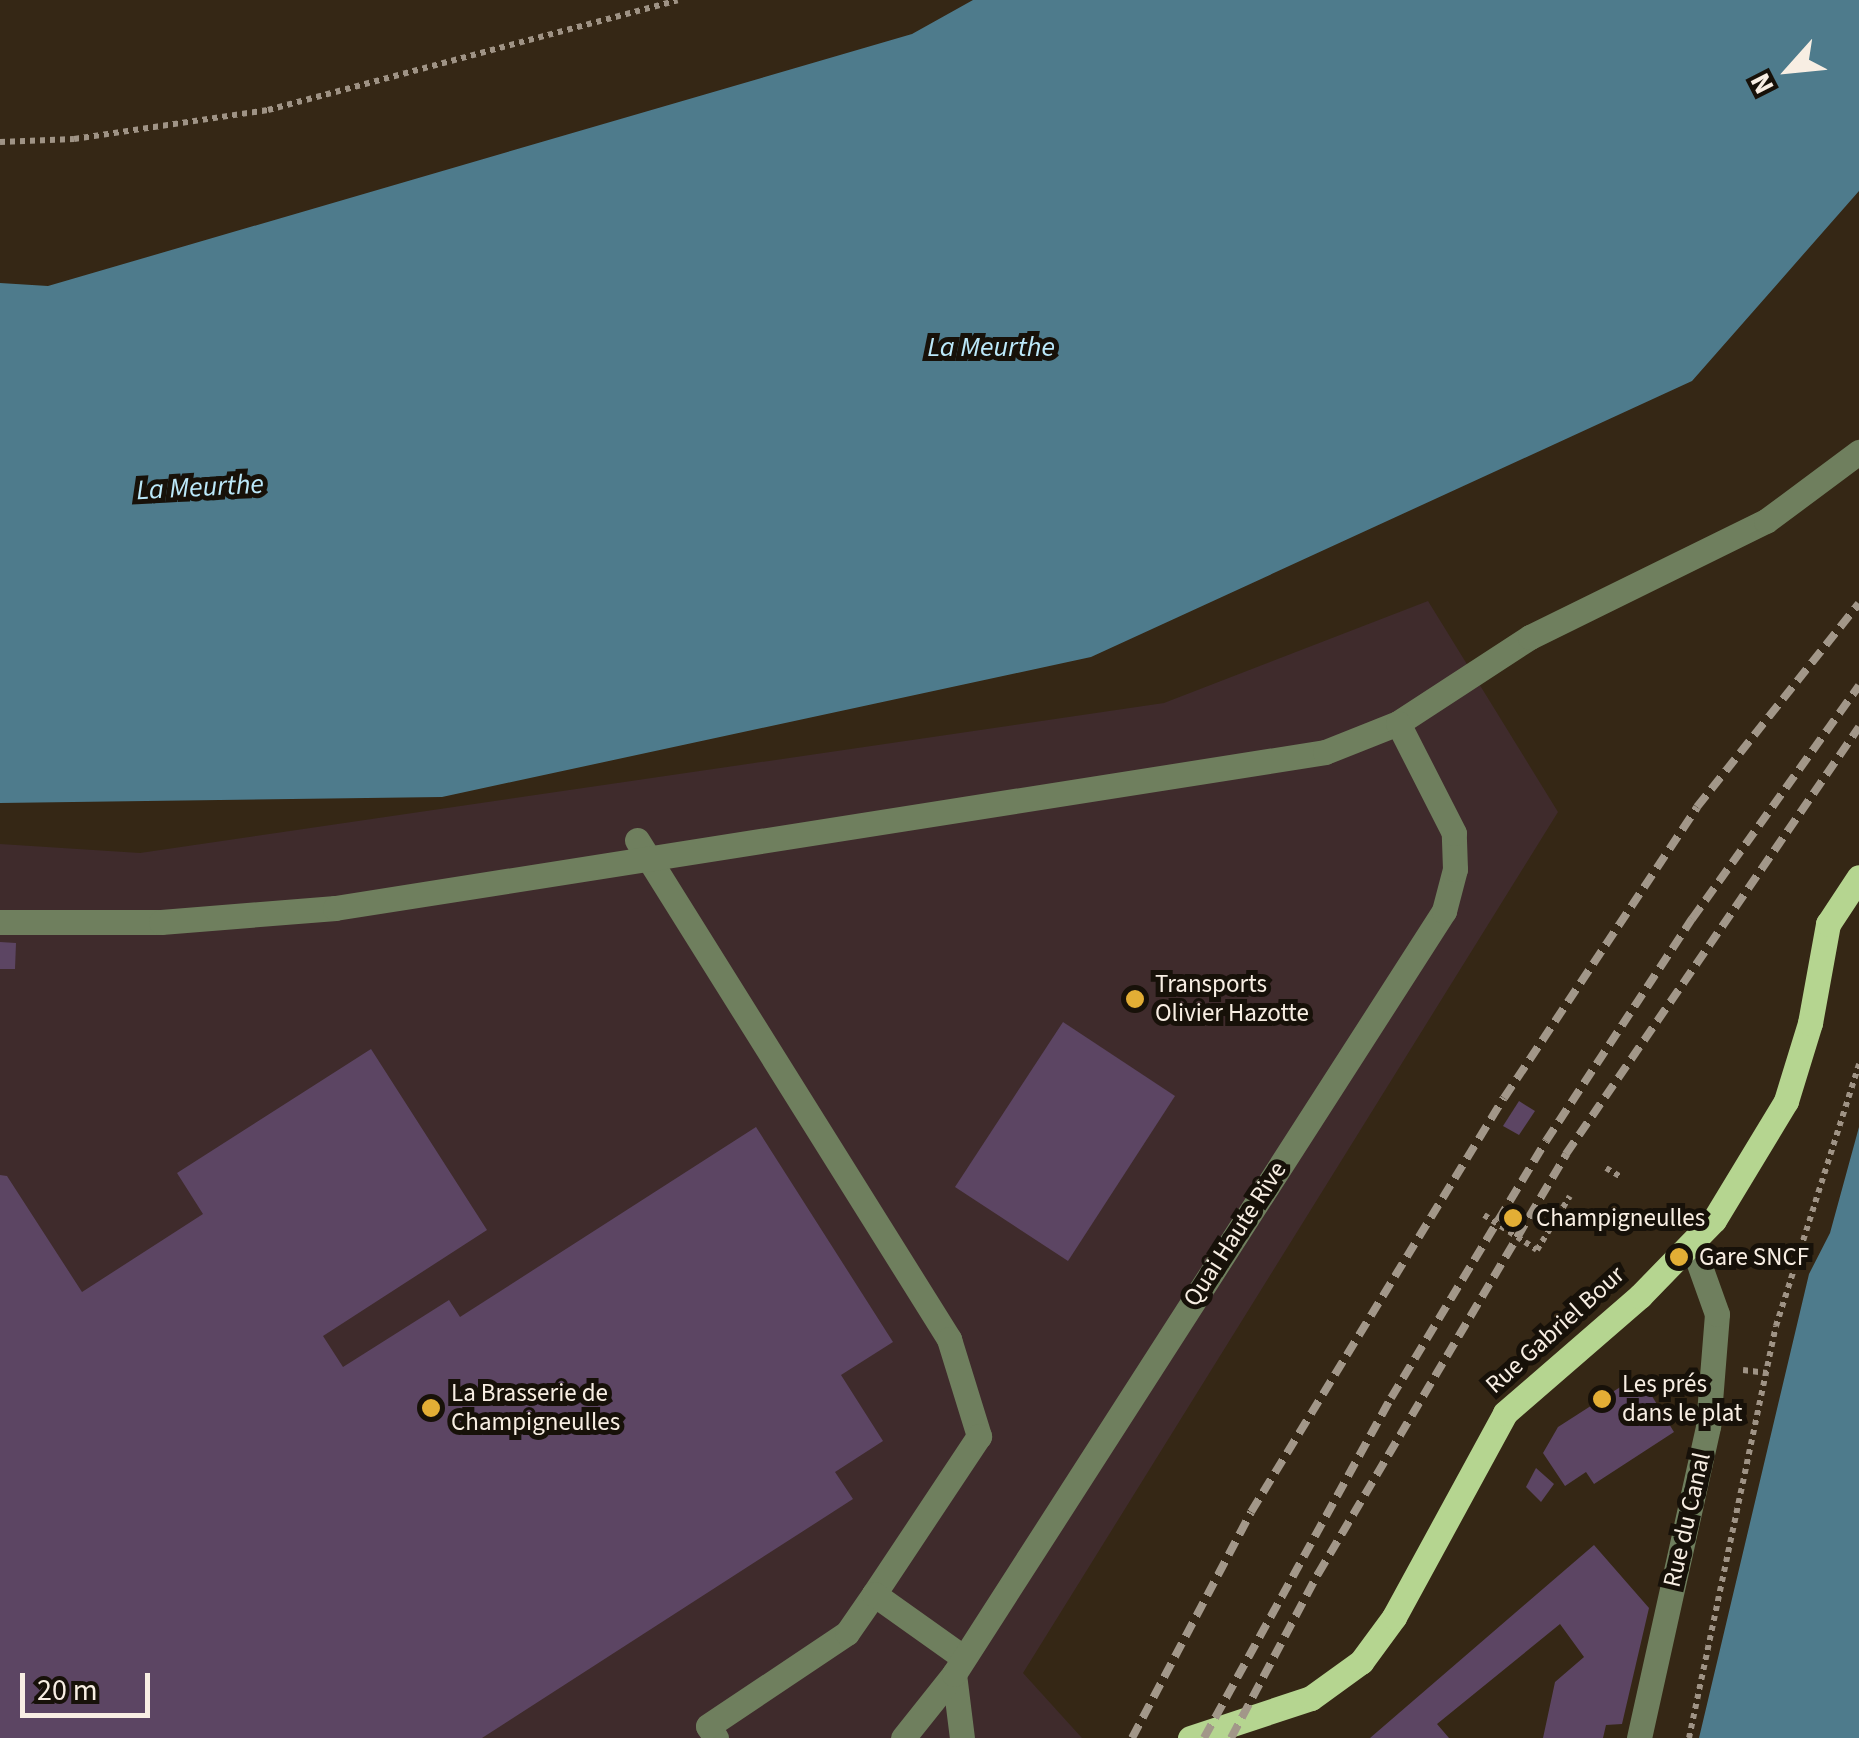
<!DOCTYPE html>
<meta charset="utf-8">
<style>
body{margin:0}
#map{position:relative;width:1859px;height:1738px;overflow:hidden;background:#352715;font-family:"Source Sans 3",sans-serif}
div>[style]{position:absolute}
.industrial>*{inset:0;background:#3f2b2c}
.water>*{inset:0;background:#4e7b8c}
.building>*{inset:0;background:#5c4563}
.path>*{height:6px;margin-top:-3px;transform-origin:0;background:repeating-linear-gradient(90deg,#9f9385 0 5px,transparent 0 10px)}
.minor>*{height:25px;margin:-12.5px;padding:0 12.5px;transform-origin:12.5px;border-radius:12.5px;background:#6f7f5e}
.major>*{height:25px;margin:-12.5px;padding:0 12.5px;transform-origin:12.5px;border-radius:12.5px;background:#b5d590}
.rail>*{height:8px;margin-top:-4px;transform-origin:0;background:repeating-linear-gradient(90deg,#a29789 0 15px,transparent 0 23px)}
.path-bridge>*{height:6px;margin-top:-3px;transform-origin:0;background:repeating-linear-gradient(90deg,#9f9385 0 5px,transparent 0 10px)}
.dots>*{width:28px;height:28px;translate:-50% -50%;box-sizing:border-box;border:5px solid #171109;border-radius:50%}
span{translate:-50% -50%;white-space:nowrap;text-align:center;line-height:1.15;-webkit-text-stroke:10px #171109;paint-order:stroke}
.poi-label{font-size:25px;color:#f8eee3}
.left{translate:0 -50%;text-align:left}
.street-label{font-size:25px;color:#f8eee3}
.water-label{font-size:28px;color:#bce9fa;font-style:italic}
.north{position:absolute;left:1739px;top:20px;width:100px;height:100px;-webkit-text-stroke:8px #171109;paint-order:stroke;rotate:243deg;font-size:28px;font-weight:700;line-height:40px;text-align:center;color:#f8eee3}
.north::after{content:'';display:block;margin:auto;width:35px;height:45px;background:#f8eee3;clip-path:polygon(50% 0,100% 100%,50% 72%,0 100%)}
.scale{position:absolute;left:20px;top:1673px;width:130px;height:45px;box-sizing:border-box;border:5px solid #f8eee3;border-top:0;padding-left:12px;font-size:30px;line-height:35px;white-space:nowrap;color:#f8eee3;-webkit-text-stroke:8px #171109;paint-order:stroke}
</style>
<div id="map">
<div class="industrial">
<i style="clip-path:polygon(1428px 601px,1558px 812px,1023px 1673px,1082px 1738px,0 1738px,0 844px,140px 853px,1164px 703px)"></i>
</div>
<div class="water">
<i style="clip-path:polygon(973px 0,1859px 0,1859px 191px,1692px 381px,1091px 657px,442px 797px,0 803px,0 283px,48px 286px,912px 34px)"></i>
<i style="clip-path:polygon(1859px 1127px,1859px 1738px,1699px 1738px,1809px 1274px,1830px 1233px)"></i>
</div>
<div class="building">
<i style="clip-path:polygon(0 942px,16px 943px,15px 969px,0 969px)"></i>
<i style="clip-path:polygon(1063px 1022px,1175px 1096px,1068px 1261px,955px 1187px)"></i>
<i style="clip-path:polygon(371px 1049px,487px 1230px,323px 1336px,343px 1367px,449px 1300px,460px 1317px,756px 1127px,893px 1342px,841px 1375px,883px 1441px,835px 1472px,853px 1499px,482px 1738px,0 1738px,0 1175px,7px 1176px,82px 1292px,203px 1214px,177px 1173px)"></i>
<i style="clip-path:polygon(1519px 1101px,1535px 1111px,1519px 1135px,1503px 1126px)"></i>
<i style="clip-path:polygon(1639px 1375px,1674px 1432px,1594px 1484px,1586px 1472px,1565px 1486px,1543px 1453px,1558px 1427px)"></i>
<i style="clip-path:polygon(1536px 1468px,1554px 1484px,1541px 1502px,1526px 1487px)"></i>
<i style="clip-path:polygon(1594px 1545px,1649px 1608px,1622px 1724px,1606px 1725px,1603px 1738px,1543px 1738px,1555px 1682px,1584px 1657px,1560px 1624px,1437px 1724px,1449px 1738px,1370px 1738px)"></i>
</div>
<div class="path">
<i style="left:0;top:142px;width:74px;rotate:-2.3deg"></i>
<i style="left:74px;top:139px;width:196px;rotate:-8.5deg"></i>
<i style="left:268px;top:110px;width:424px;rotate:-15deg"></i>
<i style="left:1606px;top:1168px;width:17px;rotate:31deg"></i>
<i style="left:1525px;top:1242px;width:14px;rotate:34deg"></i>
<i style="left:1537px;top:1250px;width:63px;rotate:-58.6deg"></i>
<i style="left:1743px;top:1370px;width:24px;rotate:7deg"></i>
<i style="left:1689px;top:1738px;width:421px;rotate:-78.1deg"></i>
<i style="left:1776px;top:1326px;width:275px;rotate:-72.4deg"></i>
</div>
<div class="minor">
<i style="left:637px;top:840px;width:589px;rotate:57.98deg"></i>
<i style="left:949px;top:1339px;width:102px;rotate:72.8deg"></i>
<i style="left:979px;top:1436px;width:190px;rotate:123.6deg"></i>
<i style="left:0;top:922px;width:161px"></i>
<i style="left:161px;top:922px;width:175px;rotate:-4.6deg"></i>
<i style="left:335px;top:908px;width:1002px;rotate:-8.95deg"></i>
<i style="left:1325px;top:752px;width:79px;rotate:-21.7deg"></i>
<i style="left:1398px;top:723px;width:158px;rotate:-33.1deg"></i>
<i style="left:1530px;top:637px;width:263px;rotate:-26.2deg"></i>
<i style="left:1766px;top:521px;width:116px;rotate:-36.6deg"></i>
<i style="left:954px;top:1674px;width:64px;rotate:82.9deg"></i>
<i style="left:716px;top:1738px;width:14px;rotate:-124deg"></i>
<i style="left:708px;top:1726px;width:167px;rotate:-33.8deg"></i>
<i style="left:847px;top:1633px;width:47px;rotate:-55.3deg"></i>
<i style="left:874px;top:1594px;width:110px;rotate:35.4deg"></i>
<i style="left:903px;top:1738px;width:82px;rotate:-51.4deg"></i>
<i style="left:954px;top:1674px;width:907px;rotate:-57.29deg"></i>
<i style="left:1444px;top:911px;width:43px;rotate:-75.3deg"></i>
<i style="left:1455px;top:869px;width:36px;rotate:-92deg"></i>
<i style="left:1454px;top:833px;width:123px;rotate:-117deg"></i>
<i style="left:1639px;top:1738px;width:320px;rotate:-77.5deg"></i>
<i style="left:1708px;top:1426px;width:112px;rotate:-85.4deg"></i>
<i style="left:1717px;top:1314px;width:74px;rotate:-109.7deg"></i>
</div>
<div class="major">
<i style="left:1190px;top:1738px;width:127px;rotate:-18.3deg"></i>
<i style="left:1311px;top:1698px;width:62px;rotate:-35.8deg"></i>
<i style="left:1361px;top:1662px;width:56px;rotate:-53.7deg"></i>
<i style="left:1394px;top:1617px;width:232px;rotate:-61.4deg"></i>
<i style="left:1505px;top:1413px;width:179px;rotate:-40.9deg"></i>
<i style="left:1640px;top:1296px;width:106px;rotate:-45.8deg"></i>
<i style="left:1714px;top:1220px;width:139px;rotate:-58.8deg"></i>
<i style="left:1786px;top:1101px;width:82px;rotate:-72.9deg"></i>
<i style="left:1810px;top:1023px;width:101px;rotate:-79.7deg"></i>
<i style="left:1828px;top:924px;width:56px;rotate:-56.6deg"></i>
</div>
<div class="rail">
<i style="left:1132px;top:1738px;width:255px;rotate:-62.2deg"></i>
<i style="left:1251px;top:1512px;width:485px;rotate:-58.6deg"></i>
<i style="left:1504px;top:1098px;width:349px;rotate:-56.4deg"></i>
<i style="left:1697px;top:807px;width:260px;rotate:-51.5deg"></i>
<i style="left:1204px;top:1738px;width:388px;rotate:-61.2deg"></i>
<i style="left:1391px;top:1398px;width:300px;rotate:-58.9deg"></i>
<i style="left:1546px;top:1141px;width:266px;rotate:-56.7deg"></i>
<i style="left:1692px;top:919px;width:287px;rotate:-54.4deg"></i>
<i style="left:1231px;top:1738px;width:186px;rotate:-62.1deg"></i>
<i style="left:1318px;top:1574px;width:488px;rotate:-59.4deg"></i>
<i style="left:1566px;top:1154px;width:518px;rotate:-55.54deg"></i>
</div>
<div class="path-bridge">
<i style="left:1484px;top:1215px;width:49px;rotate:33.4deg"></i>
</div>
<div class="dots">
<i style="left:1135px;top:999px;background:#e3ae35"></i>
<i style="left:1513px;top:1218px;background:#e3ae35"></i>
<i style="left:1679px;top:1257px;background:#e3ae35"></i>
<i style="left:1602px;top:1399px;background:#e3ae35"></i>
<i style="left:431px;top:1408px;background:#e3ae35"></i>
</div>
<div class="poi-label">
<span class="left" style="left:1155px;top:999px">Transports<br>Olivier Hazotte</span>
<span class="left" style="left:1536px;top:1218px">Champigneulles</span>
<span class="left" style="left:1699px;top:1257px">Gare SNCF</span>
<span class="left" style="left:1622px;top:1399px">Les prés<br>dans le plat</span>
<span class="left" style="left:451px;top:1408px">La Brasserie de<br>Champigneulles</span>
</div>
<div class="street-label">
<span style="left:1235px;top:1234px;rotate:-57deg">Quai Haute Rive</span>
<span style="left:1555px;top:1330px;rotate:-42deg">Rue Gabriel Bour</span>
<span style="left:1687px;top:1520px;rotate:-77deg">Rue du Canal</span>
</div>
<div class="water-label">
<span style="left:991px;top:347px">La Meurthe</span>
<span style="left:200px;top:487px;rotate:-3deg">La Meurthe</span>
</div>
<div class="north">N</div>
<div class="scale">20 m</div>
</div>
